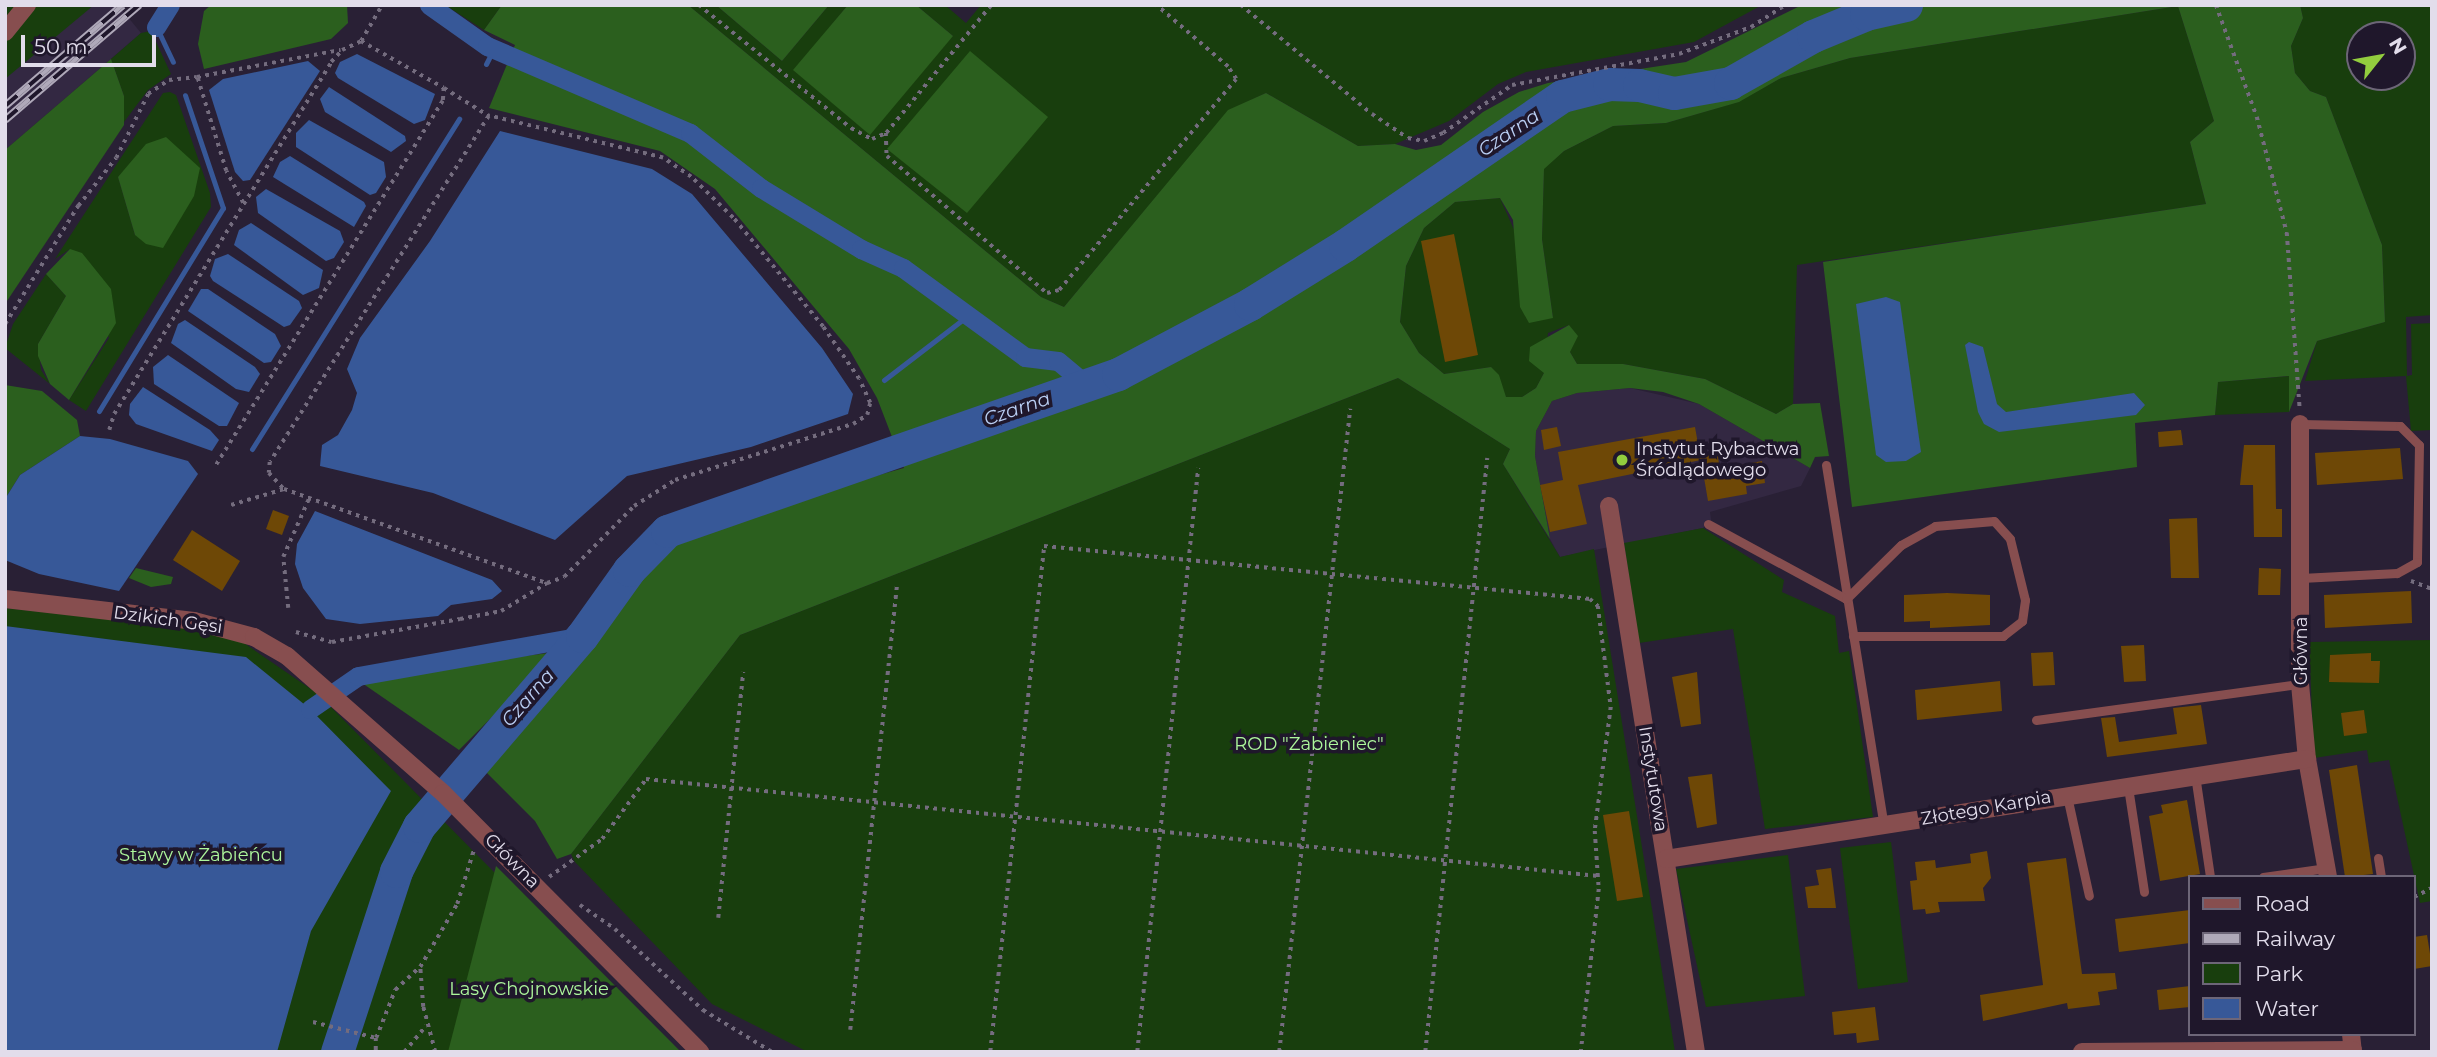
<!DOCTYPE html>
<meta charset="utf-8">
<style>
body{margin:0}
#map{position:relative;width:2437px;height:1057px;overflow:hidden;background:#292035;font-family:Montserrat,sans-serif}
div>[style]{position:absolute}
.built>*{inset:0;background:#332842}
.green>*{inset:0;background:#183e0d}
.forest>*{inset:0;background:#2b5f1e}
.water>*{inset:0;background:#375898}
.stream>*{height:5px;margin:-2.5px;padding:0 2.5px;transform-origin:2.5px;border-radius:2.5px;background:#375898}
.canal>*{height:19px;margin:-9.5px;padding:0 9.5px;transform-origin:9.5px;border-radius:9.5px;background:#375898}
.river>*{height:33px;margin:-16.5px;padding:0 16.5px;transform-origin:16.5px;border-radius:16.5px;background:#375898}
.building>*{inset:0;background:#6e4806}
.path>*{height:3.5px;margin-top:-1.75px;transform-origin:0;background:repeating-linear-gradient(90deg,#746c7e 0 3.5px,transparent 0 8.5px)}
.lane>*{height:9px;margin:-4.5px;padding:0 4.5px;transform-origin:4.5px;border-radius:4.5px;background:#874e4f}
.street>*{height:18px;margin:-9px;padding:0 9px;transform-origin:9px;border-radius:9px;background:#874e4f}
.rail>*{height:8px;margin-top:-4px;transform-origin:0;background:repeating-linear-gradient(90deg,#1f172b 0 16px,#afa9b9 0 32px);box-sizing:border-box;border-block:2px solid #afa9b9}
.dots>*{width:19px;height:19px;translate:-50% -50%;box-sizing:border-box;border:4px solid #1f172b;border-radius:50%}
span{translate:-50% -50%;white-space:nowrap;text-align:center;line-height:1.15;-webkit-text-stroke:7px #1f172b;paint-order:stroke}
.poi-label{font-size:18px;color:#e2ddeb}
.left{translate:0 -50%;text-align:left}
.street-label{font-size:18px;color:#e2ddeb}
.park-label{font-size:18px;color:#adf79c}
.water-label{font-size:19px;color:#bacff4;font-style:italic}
.frame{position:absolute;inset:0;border:7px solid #e2ddeb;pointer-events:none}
.legend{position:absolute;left:2188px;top:875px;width:228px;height:161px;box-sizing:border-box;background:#1f172b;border:2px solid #6d6678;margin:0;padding:9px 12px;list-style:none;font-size:21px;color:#e2ddeb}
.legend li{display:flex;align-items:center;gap:14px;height:35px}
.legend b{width:35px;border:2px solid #6d6678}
.north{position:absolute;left:2346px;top:21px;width:70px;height:70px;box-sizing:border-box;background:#1f172b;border:2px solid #6d6678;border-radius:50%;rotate:59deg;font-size:19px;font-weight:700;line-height:28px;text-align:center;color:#e2ddeb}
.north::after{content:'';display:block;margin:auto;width:24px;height:32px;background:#92cd3e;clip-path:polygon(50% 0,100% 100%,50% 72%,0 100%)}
.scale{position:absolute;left:21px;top:35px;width:135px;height:32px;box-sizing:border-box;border:4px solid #e2ddeb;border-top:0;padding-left:9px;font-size:21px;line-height:24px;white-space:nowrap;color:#e2ddeb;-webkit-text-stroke:5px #1f172b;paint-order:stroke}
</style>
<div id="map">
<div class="built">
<i style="clip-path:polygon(88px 5px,118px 5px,141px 33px,5px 150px,5px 78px)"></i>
<i style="clip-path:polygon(1630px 388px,1699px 404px,1810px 468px,1801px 486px,1710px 512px,1711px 520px,1703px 528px,1560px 557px,1550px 539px,1535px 456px,1536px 431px,1552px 401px,1577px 393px)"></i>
</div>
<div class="green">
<i style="clip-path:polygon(5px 5px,94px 5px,5px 79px)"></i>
<i style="clip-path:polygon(445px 5px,502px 5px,484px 30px)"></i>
<i style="clip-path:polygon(688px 5px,716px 5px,782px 61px,829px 5px,848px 5px,794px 71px,953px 36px,916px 5px,945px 5px,966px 23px,981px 5px,1762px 5px,1694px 42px,1526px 72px,1498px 84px,1449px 121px,1395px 144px,1358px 146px,1266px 93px,1228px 111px,1064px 307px,1041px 297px)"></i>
<i style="clip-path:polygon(evenodd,2300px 5px,2432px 5px,2432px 315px,2406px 317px,2407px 376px,2412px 375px,2411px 324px,2432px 323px,2432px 430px,2411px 431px,2406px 376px,2305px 381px,2317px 341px,2385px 322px,2382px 245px,2326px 97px,2310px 91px,2295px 73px,2291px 46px,2303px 18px,2300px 5px,2360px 35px,2402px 35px,2402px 77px,2360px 77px,2360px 35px)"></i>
<i style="clip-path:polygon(2178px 6px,2214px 121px,2190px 142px,2206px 204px,1797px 265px,1793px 404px,1776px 414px,1705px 379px,1623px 364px,1577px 364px,1570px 352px,1569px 325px,1548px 333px,1544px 373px,1536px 388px,1522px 397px,1506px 397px,1491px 367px,1444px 374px,1419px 353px,1400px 322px,1406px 266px,1424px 228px,1455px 202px,1500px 198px,1553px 318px,1542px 239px,1544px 168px,1564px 151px,1613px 126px,1666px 123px,1738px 102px,1781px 78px,1850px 58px)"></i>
<i style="clip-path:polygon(151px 31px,171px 74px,148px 90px,124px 122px,124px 96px,111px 59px,141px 33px)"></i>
<i style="clip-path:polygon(evenodd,170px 92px,176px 95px,210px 193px,211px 207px,86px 411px,69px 400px,109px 338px,70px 249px,55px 259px,163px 93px,170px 92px,166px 137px,135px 235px,118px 177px,166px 137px)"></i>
<i style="clip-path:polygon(46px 274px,66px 296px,38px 344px,41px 370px,50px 384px,5px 348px,13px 324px)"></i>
<i style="clip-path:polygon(2290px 376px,2289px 412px,2215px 415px,2218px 382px)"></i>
<i style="clip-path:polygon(1398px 378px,1510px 449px,1503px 464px,1560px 557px,1594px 549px,1675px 1052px,808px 1052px,712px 1004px,575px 862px,571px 854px,740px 635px)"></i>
<i style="clip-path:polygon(1703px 528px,1784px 580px,1782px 592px,1835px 616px,1839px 653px,1849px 651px,1873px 817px,1765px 829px,1733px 629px,1639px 643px,1624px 543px)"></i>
<i style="clip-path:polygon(5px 608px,228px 632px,318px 694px,672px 1052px,5px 1052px)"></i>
<i style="clip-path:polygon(2432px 640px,2432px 901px,2420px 903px,2389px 760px,2369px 763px,2367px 750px,2314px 758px,2309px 642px)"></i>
<i style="clip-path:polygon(1891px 842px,1908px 982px,1858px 989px,1840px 848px)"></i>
<i style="clip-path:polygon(1788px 855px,1805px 996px,1706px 1007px,1676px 869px)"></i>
</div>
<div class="forest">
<i style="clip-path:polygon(211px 5px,347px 5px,348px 23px,331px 39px,204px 69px,198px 44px,204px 11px)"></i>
<i style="clip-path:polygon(502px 5px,688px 5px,1041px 297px,1064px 307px,1228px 110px,1266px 93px,1358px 146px,1395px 144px,1416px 150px,1441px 145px,1483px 112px,1519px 92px,1548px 83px,1686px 62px,1802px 5px,2300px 5px,2303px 18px,2291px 46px,2295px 73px,2310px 91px,2326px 97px,2382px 245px,2385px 322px,2317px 341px,2289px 412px,2289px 376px,2218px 382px,2215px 415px,2135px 423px,2137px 467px,1852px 507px,1823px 262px,2206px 204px,2190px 142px,2214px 121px,2178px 6px,1850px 58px,1781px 78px,1739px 102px,1666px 123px,1613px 126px,1564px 151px,1544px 169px,1542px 239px,1553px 318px,1529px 323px,1520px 307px,1513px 220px,1500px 198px,1455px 202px,1424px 228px,1406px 266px,1400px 322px,1419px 353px,1444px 374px,1491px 367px,1499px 375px,1506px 397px,1522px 397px,1536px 388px,1544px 373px,1529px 361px,1530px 347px,1569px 325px,1578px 336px,1570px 352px,1577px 364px,1623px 364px,1705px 379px,1776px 414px,1793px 404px,1820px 403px,1829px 456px,1815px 457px,1810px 468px,1699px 404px,1663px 392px,1630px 388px,1577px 393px,1552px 401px,1536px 431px,1535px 456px,1550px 539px,1503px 464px,1510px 449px,1398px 378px,740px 635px,571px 854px,557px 859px,535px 821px,486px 772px,588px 649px,660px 552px,693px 527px,904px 468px,877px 398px,849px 349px,715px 189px,660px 151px,489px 108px,515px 45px,484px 30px)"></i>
<i style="clip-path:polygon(716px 5px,829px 5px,782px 61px)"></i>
<i style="clip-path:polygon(848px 5px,916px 5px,953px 36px,870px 135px,793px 70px)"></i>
<i style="clip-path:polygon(970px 51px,1048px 117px,967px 213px,887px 149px)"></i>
<i style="clip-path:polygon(111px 59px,124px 96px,124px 125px,5px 304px,5px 150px)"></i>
<i style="clip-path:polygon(166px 137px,200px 168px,194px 196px,163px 248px,146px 244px,135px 235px,118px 177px,146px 144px)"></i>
<i style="clip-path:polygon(70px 249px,82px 253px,111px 289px,116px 323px,69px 400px,50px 384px,38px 356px,38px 344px,66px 296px,46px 274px)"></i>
<i style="clip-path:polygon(5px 385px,42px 391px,77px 420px,80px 436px,20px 475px,5px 499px)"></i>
<i style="clip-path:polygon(136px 568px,173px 577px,171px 584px,151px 587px,129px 578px)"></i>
<i style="clip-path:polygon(557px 652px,459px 750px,362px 683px,432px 667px)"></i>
<i style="clip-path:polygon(496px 866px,681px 1052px,448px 1052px)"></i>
</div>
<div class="water">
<i style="clip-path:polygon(357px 54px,435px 94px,425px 120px,414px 124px,338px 78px,335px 73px,340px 62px)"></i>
<i style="clip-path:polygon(308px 61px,320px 71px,250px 180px,243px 181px,235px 172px,209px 90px,223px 79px)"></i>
<i style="clip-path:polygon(329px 87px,405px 136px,406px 141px,391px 152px,325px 112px,320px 99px)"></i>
<i style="clip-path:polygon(309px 120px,384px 162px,386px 177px,376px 193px,370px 195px,296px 147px,296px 133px)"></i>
<i style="clip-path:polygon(500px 131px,652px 169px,692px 194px,822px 348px,853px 394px,848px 414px,751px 447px,627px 476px,555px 540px,433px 493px,320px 466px,322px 445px,338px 435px,352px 410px,357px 393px,347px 369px,360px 338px,430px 241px)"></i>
<i style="clip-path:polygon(290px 156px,364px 202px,366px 206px,354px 227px,273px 177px,280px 162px)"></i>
<i style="clip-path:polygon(266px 189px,340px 231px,344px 242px,334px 258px,326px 261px,258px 213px,256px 197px)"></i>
<i style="clip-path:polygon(251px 223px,323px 270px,319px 288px,303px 295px,234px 245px,239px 230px)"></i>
<i style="clip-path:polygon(228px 254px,299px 301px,302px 308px,290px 325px,284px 327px,213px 281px,210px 276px,215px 259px)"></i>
<i style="clip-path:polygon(201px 289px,208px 289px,275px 334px,281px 346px,271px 362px,264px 363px,188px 311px)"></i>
<i style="clip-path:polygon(1886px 297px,1900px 302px,1921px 452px,1906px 461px,1886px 462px,1876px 455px,1856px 304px)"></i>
<i style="clip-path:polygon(185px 320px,255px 367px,260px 374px,249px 392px,236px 389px,171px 343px,178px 324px)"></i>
<i style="clip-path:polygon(1969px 342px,1983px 347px,1997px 404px,2006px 412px,2134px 393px,2145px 405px,2136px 415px,1999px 432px,1984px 424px,1978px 412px,1965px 345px)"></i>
<i style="clip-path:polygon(168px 355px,239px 403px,227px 426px,219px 426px,154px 384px,153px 367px)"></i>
<i style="clip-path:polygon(143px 387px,210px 430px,219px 440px,212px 451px,136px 424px,129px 415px,130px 404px)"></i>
<i style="clip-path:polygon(80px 436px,110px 439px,188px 461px,198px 474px,119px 591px,39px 574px,5px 560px,5px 499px,20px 475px)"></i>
<i style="clip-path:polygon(315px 511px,492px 580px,502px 591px,492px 599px,451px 605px,438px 616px,360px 624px,326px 619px,303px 588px,295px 564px,297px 544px)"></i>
<i style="clip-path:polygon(5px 626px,246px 657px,310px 709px,391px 791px,311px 931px,277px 1052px,5px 1052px)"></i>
</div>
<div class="stream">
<i style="left:154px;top:22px;width:44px;rotate:64.6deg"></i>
<i style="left:486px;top:64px;width:18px;rotate:-63deg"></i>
<i style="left:884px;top:380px;width:103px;rotate:-37.5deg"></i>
<i style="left:99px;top:411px;width:238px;rotate:-58.6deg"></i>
<i style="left:223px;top:208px;width:119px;rotate:-108.6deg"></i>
<i style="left:252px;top:449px;width:390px;rotate:-57.9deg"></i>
</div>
<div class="canal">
<i style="left:429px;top:5px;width:71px;rotate:35.3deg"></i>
<i style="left:487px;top:46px;width:221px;rotate:23.2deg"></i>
<i style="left:690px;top:133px;width:90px;rotate:37.8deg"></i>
<i style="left:761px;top:188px;width:117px;rotate:31.4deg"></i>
<i style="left:861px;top:249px;width:46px;rotate:24.3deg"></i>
<i style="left:903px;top:268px;width:151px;rotate:36.1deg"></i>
<i style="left:1025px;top:357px;width:33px;rotate:7deg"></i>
<i style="left:1058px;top:361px;width:39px;rotate:40deg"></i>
<i style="left:156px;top:27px;width:26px;rotate:-58deg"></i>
<i style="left:310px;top:709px;width:58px;rotate:-34.5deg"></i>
<i style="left:358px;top:676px;width:228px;rotate:-10.1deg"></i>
</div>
<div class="river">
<i style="left:337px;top:1052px;width:190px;rotate:-71.9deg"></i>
<i style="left:396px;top:871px;width:51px;rotate:-62.9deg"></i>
<i style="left:419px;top:826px;width:250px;rotate:-49.4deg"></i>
<i style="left:582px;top:636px;width:81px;rotate:-54.5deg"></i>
<i style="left:629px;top:570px;width:54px;rotate:-45.7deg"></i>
<i style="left:667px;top:531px;width:478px;rotate:-19.2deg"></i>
<i style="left:1118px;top:374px;width:149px;rotate:-27.9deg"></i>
<i style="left:1250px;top:304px;width:112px;rotate:-31.8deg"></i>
<i style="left:1345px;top:245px;width:263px;rotate:-34.5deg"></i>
<i style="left:1562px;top:96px;width:49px;rotate:-14.3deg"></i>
<i style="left:1609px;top:84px;width:30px;rotate:2deg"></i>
<i style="left:1639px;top:85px;width:36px;rotate:13deg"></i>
<i style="left:1674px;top:93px;width:57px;rotate:-10.1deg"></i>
<i style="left:1730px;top:83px;width:95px;rotate:-29.5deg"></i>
<i style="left:1813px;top:36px;width:57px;rotate:-22.5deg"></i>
<i style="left:1866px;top:14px;width:41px;rotate:-12.7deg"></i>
</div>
<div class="building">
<i style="clip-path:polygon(1454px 234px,1478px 355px,1445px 362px,1421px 241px)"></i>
<i style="clip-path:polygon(1557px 427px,1561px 446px,1544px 450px,1541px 430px)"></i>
<i style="clip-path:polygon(1695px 427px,1700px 455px,1717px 452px,1720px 469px,1762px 461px,1765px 483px,1746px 486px,1747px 494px,1708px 501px,1701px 460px,1578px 485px,1587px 524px,1550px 532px,1540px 485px,1563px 480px,1558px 452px)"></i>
<i style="clip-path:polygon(2181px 430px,2183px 445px,2159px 447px,2158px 432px)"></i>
<i style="clip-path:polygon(2244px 445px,2275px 445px,2276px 509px,2282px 509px,2282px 537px,2254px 537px,2253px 485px,2240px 485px)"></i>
<i style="clip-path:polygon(2400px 448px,2403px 479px,2317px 485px,2315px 453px)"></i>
<i style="clip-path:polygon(273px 510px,289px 516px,282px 535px,266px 529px)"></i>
<i style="clip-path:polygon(2197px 518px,2199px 578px,2171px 578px,2169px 519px)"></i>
<i style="clip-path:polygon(192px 530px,240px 561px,222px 591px,173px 560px)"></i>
<i style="clip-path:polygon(2259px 568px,2281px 569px,2280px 595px,2258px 595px)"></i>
<i style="clip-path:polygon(2411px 591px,2412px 623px,2325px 628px,2324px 595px)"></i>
<i style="clip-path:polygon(1947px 593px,1990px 595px,1990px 625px,1930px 628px,1930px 621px,1904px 622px,1904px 595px)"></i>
<i style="clip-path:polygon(2144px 645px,2146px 681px,2124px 682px,2121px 646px)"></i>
<i style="clip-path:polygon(2053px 652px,2055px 685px,2033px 686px,2031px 653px)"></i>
<i style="clip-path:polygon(2371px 653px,2371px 661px,2380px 661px,2379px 683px,2329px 682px,2330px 655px)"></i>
<i style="clip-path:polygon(1697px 672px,1701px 724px,1681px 727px,1672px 677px)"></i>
<i style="clip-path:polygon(2000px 681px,2002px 711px,1917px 720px,1915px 690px)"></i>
<i style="clip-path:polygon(2201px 705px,2207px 744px,2107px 757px,2101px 718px,2115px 717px,2119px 742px,2177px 734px,2173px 708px)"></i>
<i style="clip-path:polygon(2364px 710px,2367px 733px,2344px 736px,2341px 713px)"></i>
<i style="clip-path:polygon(2357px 765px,2373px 874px,2345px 877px,2329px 770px)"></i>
<i style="clip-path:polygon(1712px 774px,1717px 824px,1697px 828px,1688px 777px)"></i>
<i style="clip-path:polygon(2187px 800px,2200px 874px,2160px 881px,2149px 816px,2163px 813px,2161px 805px)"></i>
<i style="clip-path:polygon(1629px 811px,1643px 897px,1617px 901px,1603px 815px)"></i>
<i style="clip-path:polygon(1987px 851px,1991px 878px,1983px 888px,1985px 901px,1938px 902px,1940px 912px,1926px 914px,1925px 909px,1913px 910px,1910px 881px,1917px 880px,1915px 862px,1935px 860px,1936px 868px,1971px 863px,1970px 854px)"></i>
<i style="clip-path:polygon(2066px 858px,2082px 974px,2115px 973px,2117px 989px,2098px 992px,2100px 1005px,2068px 1009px,2067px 1003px,1983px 1021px,1980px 995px,2043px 985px,2027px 863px)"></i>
<i style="clip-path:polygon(1831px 868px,1836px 908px,1808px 908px,1805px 887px,1819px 885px,1816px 870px)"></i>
<i style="clip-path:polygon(2190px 910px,2190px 943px,2119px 952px,2115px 919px)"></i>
<i style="clip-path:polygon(2427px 935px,2432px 966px,2414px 969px,2414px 937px)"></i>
<i style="clip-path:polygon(2190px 986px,2190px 1007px,2159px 1010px,2157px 990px)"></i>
<i style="clip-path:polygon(1875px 1007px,1879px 1040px,1857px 1043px,1856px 1033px,1834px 1035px,1832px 1012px)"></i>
</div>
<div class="path">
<i style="left:699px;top:5px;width:196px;rotate:39deg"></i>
<i style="left:851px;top:128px;width:24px;rotate:28deg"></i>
<i style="left:872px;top:139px;width:15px;rotate:-23deg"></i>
<i style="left:886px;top:133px;width:166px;rotate:-50.6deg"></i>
<i style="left:1241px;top:5px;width:170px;rotate:39.8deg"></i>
<i style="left:1372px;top:114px;width:43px;rotate:33.7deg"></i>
<i style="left:1408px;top:138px;width:16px;rotate:11deg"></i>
<i style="left:1424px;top:141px;width:21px;rotate:-23deg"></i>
<i style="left:1443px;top:133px;width:84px;rotate:-34.8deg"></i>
<i style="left:1512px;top:85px;width:170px;rotate:-10.5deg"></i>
<i style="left:1679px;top:54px;width:77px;rotate:-20.6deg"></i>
<i style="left:1751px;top:27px;width:40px;rotate:-32.9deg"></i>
<i style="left:2216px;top:5px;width:119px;rotate:69.9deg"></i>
<i style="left:2257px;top:117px;width:120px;rotate:75.5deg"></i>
<i style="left:2287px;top:233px;width:175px;rotate:85.8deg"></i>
<i style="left:361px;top:41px;width:42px;rotate:-59.7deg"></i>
<i style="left:444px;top:88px;width:53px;rotate:31.9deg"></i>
<i style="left:886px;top:133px;width:23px;rotate:88deg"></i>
<i style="left:887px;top:156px;width:211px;rotate:40.6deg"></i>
<i style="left:1047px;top:293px;width:12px;rotate:-14deg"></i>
<i style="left:1059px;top:290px;width:275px;rotate:-50deg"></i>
<i style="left:1236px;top:79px;width:14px;rotate:-124deg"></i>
<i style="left:1228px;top:67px;width:95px;rotate:-139.3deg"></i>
<i style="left:243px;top:203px;width:36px;rotate:-118deg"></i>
<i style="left:226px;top:171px;width:98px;rotate:-107.1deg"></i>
<i style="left:197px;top:77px;width:146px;rotate:-10.7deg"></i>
<i style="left:5px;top:324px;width:139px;rotate:-58.3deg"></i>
<i style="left:78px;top:206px;width:61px;rotate:-51.6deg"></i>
<i style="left:116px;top:158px;width:72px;rotate:-63.4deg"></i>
<i style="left:148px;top:94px;width:25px;rotate:-34deg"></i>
<i style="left:169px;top:80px;width:28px;rotate:-6deg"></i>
<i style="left:109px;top:430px;width:17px;rotate:-73deg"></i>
<i style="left:114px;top:414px;width:414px;rotate:-58.3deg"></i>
<i style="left:331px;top:62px;width:16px;rotate:-47deg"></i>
<i style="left:342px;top:50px;width:21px;rotate:-25deg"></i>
<i style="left:361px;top:41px;width:95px;rotate:29.5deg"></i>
<i style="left:444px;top:88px;width:13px;rotate:94deg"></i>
<i style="left:443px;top:101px;width:431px;rotate:121.9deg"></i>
<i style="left:231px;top:505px;width:55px;rotate:-16.8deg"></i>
<i style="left:284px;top:489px;width:279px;rotate:19.7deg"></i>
<i style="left:547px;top:583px;width:18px;rotate:-19deg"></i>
<i style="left:564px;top:577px;width:100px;rotate:-45.4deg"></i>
<i style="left:634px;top:506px;width:49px;rotate:-32.4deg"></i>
<i style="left:675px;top:480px;width:187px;rotate:-17.5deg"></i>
<i style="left:853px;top:424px;width:17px;rotate:-33deg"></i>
<i style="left:867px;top:415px;width:12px;rotate:-76deg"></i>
<i style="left:870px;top:403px;width:26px;rotate:-115deg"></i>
<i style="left:859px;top:379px;width:63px;rotate:-124.7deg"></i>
<i style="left:823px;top:327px;width:141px;rotate:-129.5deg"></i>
<i style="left:733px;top:218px;width:59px;rotate:-135.7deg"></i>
<i style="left:691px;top:177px;width:34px;rotate:-146deg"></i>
<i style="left:663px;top:158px;width:179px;rotate:-166.4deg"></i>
<i style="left:489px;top:116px;width:409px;rotate:122.3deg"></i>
<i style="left:270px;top:462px;width:11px;rotate:95deg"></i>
<i style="left:269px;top:473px;width:22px;rotate:47deg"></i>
<i style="left:2411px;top:581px;width:22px;rotate:21deg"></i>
<i style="left:288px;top:608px;width:51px;rotate:-95.6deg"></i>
<i style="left:283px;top:557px;width:67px;rotate:-66.1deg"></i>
<i style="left:296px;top:632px;width:37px;rotate:16deg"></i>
<i style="left:332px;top:642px;width:130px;rotate:-10.2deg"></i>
<i style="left:460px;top:619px;width:42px;rotate:-11deg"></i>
<i style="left:501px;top:611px;width:54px;rotate:-31.3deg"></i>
<i style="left:549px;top:877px;width:65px;rotate:-35.6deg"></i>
<i style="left:602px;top:839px;width:74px;rotate:-53.7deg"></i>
<i style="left:646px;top:779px;width:957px;rotate:5.82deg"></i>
<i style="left:2414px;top:897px;width:20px;rotate:-27deg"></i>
<i style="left:580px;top:905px;width:42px;rotate:34.4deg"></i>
<i style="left:615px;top:929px;width:120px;rotate:42.6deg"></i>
<i style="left:703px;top:1010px;width:81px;rotate:31.3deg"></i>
<i style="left:718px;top:918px;width:247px;rotate:-84.2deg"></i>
<i style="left:313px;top:1022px;width:65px;rotate:14.3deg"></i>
<i style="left:376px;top:1038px;width:52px;rotate:-68.4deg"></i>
<i style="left:395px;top:990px;width:34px;rotate:-43deg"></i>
<i style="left:850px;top:1030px;width:450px;rotate:-84deg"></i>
<i style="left:376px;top:1038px;width:14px;rotate:90deg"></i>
<i style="left:404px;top:1052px;width:34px;rotate:-50deg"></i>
<i style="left:435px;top:1052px;width:47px;rotate:-104.9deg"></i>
<i style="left:423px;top:1007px;width:40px;rotate:-94.3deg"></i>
<i style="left:420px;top:967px;width:73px;rotate:-59.6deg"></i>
<i style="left:457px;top:904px;width:58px;rotate:-72.8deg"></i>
<i style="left:990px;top:1052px;width:509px;rotate:-83.91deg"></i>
<i style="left:1044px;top:546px;width:549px;rotate:5.54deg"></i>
<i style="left:1590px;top:599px;width:11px;rotate:41deg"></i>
<i style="left:1598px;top:606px;width:102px;rotate:82.7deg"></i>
<i style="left:1611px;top:707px;width:125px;rotate:97.4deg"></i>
<i style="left:1595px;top:831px;width:58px;rotate:86.1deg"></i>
<i style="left:1599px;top:889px;width:164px;rotate:96.3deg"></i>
<i style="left:1137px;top:1052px;width:587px;rotate:-84.04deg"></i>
<i style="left:1279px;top:1052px;width:647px;rotate:-83.7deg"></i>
<i style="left:1425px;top:1052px;width:597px;rotate:-84.04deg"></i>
</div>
<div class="lane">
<i style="left:2300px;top:424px;width:100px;rotate:1.1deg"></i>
<i style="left:2400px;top:426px;width:27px;rotate:45deg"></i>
<i style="left:2419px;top:445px;width:117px;rotate:91deg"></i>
<i style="left:2417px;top:562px;width:23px;rotate:151deg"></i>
<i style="left:2397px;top:573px;width:96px;rotate:177deg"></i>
<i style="left:1826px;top:465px;width:366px;rotate:80.9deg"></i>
<i style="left:1708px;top:524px;width:157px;rotate:28.5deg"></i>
<i style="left:1846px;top:599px;width:77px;rotate:-44.5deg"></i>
<i style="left:1901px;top:545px;width:39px;rotate:-29deg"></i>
<i style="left:1935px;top:526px;width:59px;rotate:-4.8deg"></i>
<i style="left:1994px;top:521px;width:24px;rotate:48deg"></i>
<i style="left:2010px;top:539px;width:63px;rotate:76.2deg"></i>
<i style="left:2025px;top:600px;width:21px;rotate:98deg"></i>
<i style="left:2022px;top:621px;width:24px;rotate:142deg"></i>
<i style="left:2003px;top:636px;width:150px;rotate:180deg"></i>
<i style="left:2036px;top:720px;width:266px;rotate:-7.8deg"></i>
<i style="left:2195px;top:775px;width:103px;rotate:81.6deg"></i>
<i style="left:2128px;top:787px;width:106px;rotate:81.3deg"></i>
<i style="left:2067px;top:796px;width:102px;rotate:77.6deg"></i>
<i style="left:2378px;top:858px;width:19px;rotate:81deg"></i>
<i style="left:2263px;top:877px;width:64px;rotate:-8.1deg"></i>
</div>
<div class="street">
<i style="left:5px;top:32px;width:35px;rotate:-51deg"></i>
<i style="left:2300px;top:424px;width:260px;rotate:90deg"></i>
<i style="left:2300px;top:684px;width:75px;rotate:84.7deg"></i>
<i style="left:2307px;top:759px;width:120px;rotate:79.9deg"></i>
<i style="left:1609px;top:506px;width:553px;rotate:80.95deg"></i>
<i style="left:5px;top:599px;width:190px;rotate:6.6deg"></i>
<i style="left:194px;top:621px;width:62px;rotate:14.9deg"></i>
<i style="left:254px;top:637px;width:38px;rotate:30deg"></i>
<i style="left:287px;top:656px;width:208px;rotate:41.3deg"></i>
<i style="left:443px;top:793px;width:365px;rotate:45.2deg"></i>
<i style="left:1666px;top:859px;width:649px;rotate:-8.87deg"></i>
<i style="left:2351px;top:1034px;width:18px;rotate:84deg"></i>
<i style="left:2082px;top:1052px;width:271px;rotate:-0.4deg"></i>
</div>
<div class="rail">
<i style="left:5px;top:106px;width:155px;rotate:-40.6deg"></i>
<i style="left:5px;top:120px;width:177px;rotate:-40.6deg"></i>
</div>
<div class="dots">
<i style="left:1622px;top:460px;background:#92cd3e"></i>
</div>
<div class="poi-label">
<span class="left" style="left:1636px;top:460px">Instytut Rybactwa<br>Śródlądowego</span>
</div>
<div class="street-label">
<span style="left:168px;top:620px;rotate:8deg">Dzikich Gęsi</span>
<span style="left:2301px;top:651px;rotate:-90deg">Główna</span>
<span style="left:1653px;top:779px;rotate:81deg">Instytutowa</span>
<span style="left:1986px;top:808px;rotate:-10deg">Złotego Karpia</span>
<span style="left:512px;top:861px;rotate:45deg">Główna</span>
</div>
<div class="park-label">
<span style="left:1309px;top:744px">ROD "Żabieniec"</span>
<span style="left:201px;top:855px">Stawy w Żabieńcu</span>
<span style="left:529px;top:989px">Lasy Chojnowskie</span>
</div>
<div class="water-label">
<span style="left:1509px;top:133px;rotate:-34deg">Czarna</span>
<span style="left:1017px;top:409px;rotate:-19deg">Czarna</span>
<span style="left:528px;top:698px;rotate:-49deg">Czarna</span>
</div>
<div class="frame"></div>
<ul class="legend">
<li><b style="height:9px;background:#874e4f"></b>Road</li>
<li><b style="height:9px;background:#afa9b9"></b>Railway</li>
<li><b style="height:19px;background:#183e0d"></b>Park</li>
<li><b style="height:19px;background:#375898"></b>Water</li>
</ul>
<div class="north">N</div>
<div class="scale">50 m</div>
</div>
